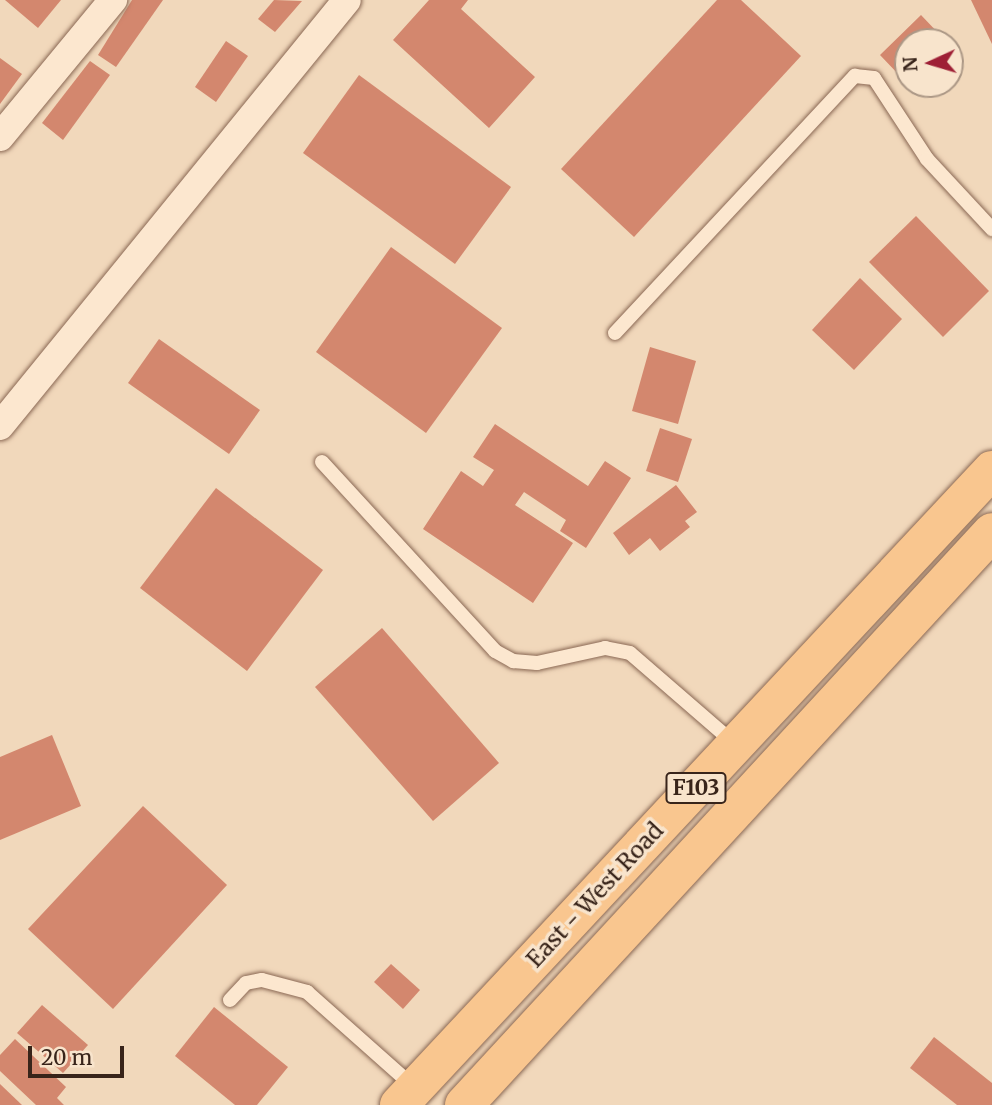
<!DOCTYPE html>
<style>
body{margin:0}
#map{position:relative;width:992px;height:1105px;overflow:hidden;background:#f1d8bb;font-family:Merriweather,serif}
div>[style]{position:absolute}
.building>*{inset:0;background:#d3876e}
.roads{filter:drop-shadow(0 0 2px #8a6854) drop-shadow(0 0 2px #8a6854)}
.service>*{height:14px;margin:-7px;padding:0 7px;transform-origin:7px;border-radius:7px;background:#fce7cf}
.minor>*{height:28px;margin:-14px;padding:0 14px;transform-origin:14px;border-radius:14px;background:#fce7cf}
.primary>*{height:38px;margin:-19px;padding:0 19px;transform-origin:19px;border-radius:19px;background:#f9c68f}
span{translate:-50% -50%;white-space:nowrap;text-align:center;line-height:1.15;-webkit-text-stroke:7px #f8e4cc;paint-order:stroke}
.shield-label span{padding:2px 5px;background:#f8e4cc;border:2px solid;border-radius:5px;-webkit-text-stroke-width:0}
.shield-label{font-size:21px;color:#38241a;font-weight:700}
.street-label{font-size:23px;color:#38241a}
.north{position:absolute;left:894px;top:28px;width:70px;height:70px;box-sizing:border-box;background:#f8e4cc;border:2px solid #ab9785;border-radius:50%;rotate:266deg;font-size:19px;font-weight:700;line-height:28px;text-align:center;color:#38241a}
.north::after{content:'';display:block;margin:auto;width:24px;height:32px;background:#9e1f35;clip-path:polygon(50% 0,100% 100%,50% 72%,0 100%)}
.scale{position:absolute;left:28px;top:1046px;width:96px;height:32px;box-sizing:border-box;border:4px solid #38241a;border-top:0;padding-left:9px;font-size:21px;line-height:24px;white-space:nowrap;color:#38241a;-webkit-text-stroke:5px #f8e4cc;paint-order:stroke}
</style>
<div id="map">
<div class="building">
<i style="clip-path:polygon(5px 0,61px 0,38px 28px)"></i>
<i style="clip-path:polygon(132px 0,163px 0,116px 67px,98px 55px)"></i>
<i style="clip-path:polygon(274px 0,302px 1px,275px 32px,258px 19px)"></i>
<i style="clip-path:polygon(429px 0,468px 0,461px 9px,535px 77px,489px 128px,393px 40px)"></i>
<i style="clip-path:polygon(717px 0,741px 0,801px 56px,634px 237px,561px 169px)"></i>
<i style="clip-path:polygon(971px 0,992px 0,992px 44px)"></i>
<i style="clip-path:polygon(921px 15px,941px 36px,934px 42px,908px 42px,908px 68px,900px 76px,880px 55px)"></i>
<i style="clip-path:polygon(226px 41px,248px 56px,216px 102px,195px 87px)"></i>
<i style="clip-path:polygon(0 58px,22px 74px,0 104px)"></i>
<i style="clip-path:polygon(90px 61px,110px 75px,63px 140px,42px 123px)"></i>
<i style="clip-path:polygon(359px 75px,511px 187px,455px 264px,303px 153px)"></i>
<i style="clip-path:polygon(916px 216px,989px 291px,943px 337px,869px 262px)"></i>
<i style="clip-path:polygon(391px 247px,502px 328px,426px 433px,316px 352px)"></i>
<i style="clip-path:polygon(860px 278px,902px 319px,854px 370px,812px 330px)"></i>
<i style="clip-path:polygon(159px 339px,260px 410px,229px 454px,128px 383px)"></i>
<i style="clip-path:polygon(650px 347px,696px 361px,678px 424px,632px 411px)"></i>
<i style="clip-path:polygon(495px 424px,588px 486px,605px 461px,631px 478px,586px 548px,560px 531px,566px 520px,524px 492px,515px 505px,573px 543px,533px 603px,423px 529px,461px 471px,483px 486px,494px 470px,473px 457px)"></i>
<i style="clip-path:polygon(660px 428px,692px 439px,678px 482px,646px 471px)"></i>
<i style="clip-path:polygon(676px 485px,697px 512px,685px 521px,690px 527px,660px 551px,650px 538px,629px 555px,613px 533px)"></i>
<i style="clip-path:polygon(216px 488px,323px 570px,247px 671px,140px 588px)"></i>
<i style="clip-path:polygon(382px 628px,499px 763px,433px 821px,315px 687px)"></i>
<i style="clip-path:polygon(52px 735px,81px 806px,0 840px,0 757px)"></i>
<i style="clip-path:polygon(143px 806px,227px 885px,113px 1009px,28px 929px)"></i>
<i style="clip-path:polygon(391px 964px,420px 990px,403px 1009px,374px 982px)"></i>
<i style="clip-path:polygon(42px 1005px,88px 1045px,63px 1073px,17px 1033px)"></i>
<i style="clip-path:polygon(214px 1007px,288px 1067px,257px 1105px,235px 1105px,175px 1056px)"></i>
<i style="clip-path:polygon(934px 1037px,992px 1083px,992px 1105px,957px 1105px,910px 1068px)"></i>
<i style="clip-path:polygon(15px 1039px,66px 1087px,57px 1098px,64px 1105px,36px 1105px,0 1071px,0 1055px)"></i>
<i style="clip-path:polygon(0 1084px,22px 1105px,0 1105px)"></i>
</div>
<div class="roads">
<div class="service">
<i style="left:615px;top:333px;width:352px;rotate:-47deg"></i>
<i style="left:855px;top:76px;width:19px;rotate:6deg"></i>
<i style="left:874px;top:78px;width:97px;rotate:56.8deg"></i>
<i style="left:927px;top:159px;width:96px;rotate:47.1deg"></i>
<i style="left:322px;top:462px;width:256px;rotate:47.5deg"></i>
<i style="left:495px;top:651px;width:21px;rotate:29deg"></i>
<i style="left:513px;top:661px;width:24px;rotate:5deg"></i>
<i style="left:537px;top:663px;width:70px;rotate:-12.4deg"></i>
<i style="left:605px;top:648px;width:25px;rotate:11deg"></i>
<i style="left:630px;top:653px;width:139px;rotate:40.9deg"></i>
<i style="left:230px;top:1000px;width:23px;rotate:-47deg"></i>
<i style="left:246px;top:983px;width:16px;rotate:-11deg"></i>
<i style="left:262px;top:980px;width:47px;rotate:14.9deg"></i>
<i style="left:307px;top:992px;width:143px;rotate:41.6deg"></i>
</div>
<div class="minor">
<i style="left:0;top:137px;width:178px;rotate:-50.5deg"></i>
<i style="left:0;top:426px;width:549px;rotate:-50.84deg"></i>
</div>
<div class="primary">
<i style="left:399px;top:1105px;width:869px;rotate:-46.96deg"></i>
<i style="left:464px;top:1105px;width:779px;rotate:-47.34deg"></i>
</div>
</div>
<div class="shield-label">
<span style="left:696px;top:788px">F103</span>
</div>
<div class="street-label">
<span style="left:595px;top:895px;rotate:-47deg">East - West Road</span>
</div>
<div class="north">N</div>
<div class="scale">20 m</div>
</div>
